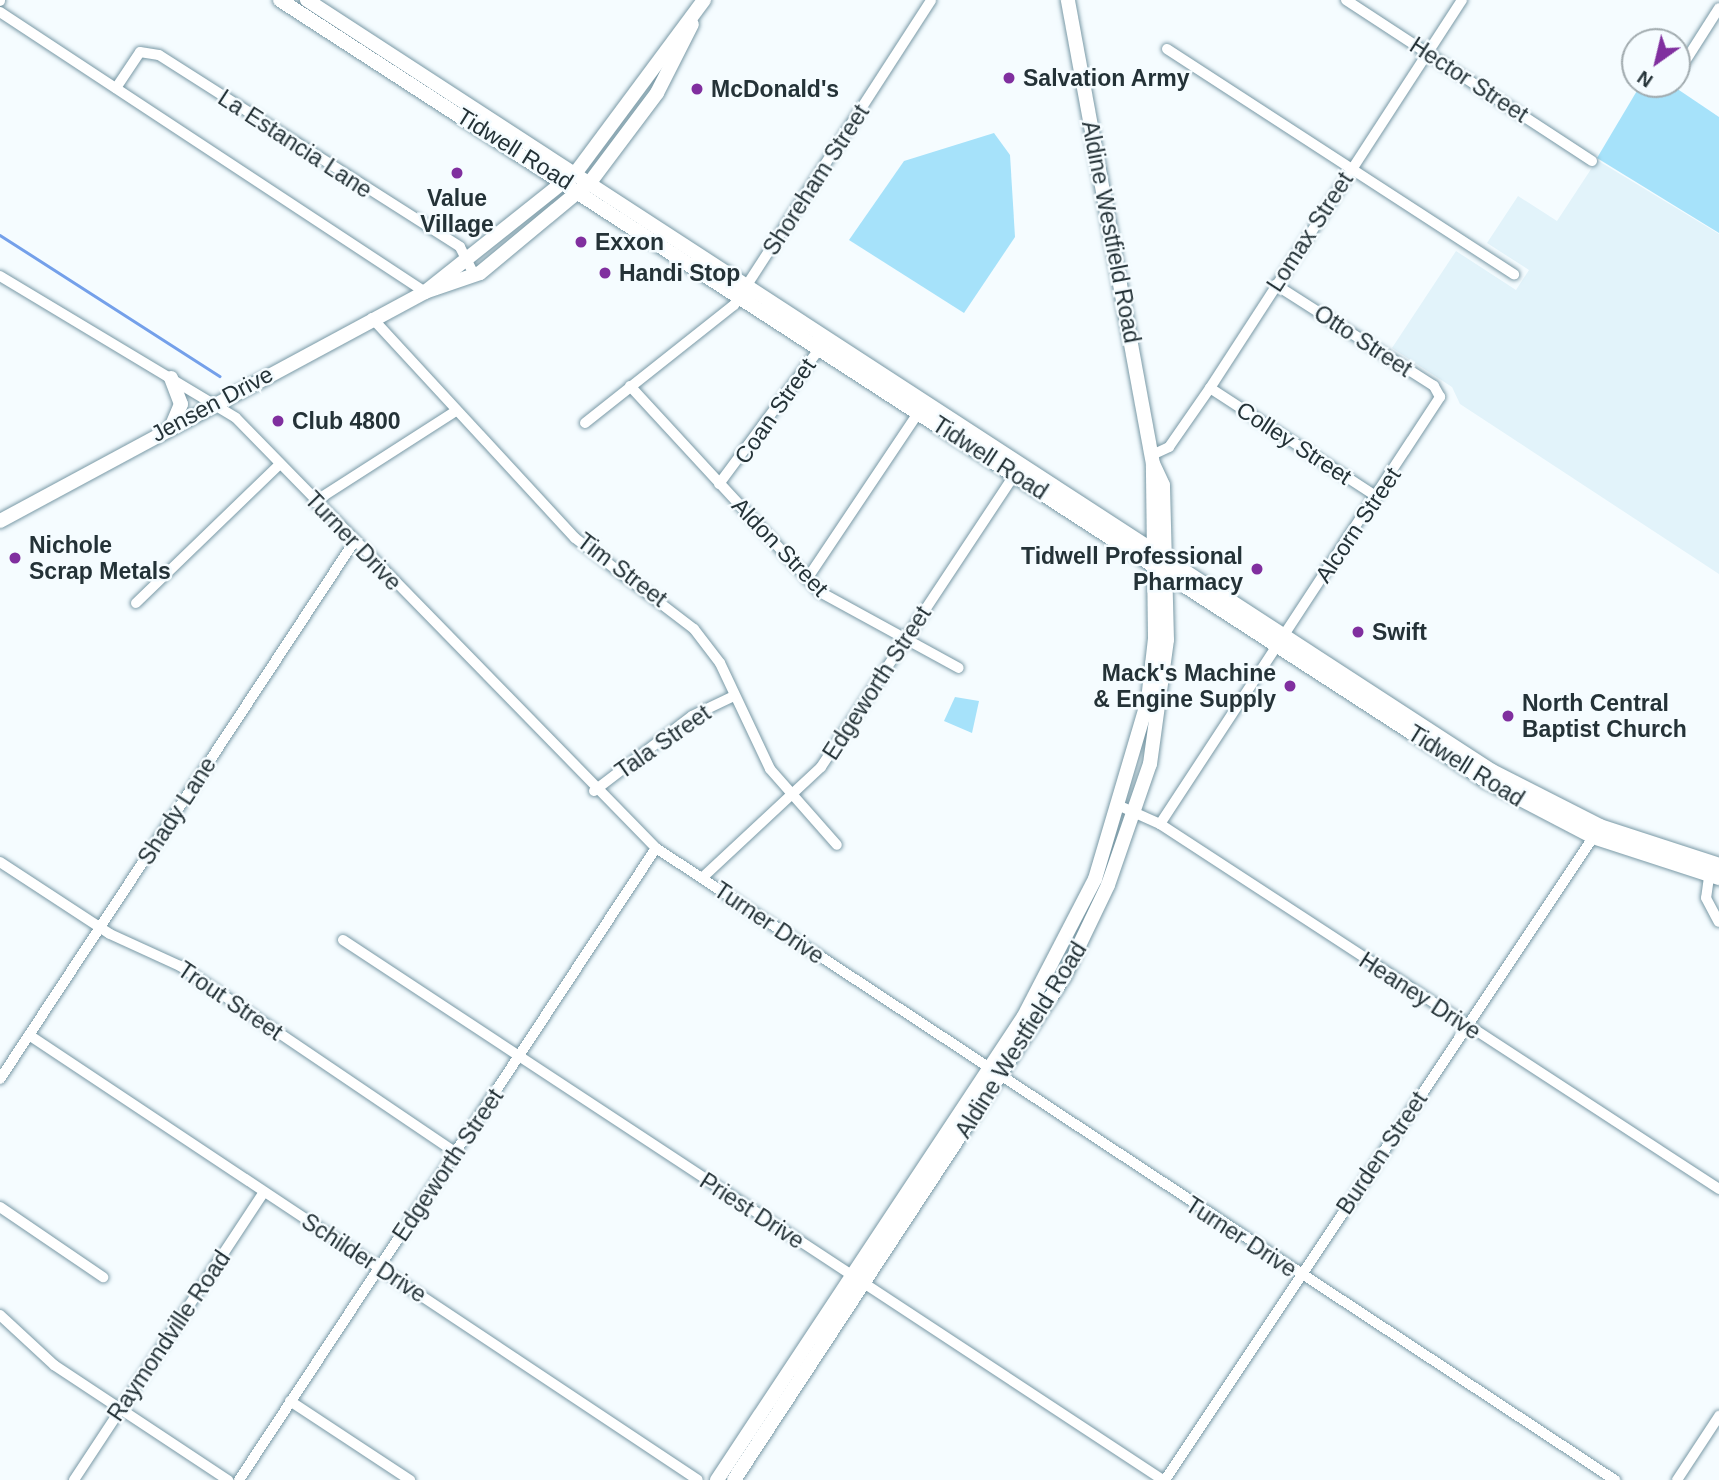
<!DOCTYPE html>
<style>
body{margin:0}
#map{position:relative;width:1719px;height:1480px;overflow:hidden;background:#f5fcff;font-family:Arial,sans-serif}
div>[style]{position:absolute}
.built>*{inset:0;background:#e2f3fa}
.green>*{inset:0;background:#a6e2fa}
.stream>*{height:2.5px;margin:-1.25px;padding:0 1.25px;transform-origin:1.25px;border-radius:1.25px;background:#74a0ea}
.roads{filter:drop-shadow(0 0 2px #7999a6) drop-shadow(0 0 2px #7999a6)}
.street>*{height:10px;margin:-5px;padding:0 5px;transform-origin:5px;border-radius:5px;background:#fff}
.secondary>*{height:14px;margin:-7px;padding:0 7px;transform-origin:7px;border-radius:7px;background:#fff}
.dots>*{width:19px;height:19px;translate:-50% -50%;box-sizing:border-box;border:4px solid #f5fcff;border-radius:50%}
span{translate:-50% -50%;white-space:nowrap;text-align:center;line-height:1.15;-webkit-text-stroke:5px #f5fcff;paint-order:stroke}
.poi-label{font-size:23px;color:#243237;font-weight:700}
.left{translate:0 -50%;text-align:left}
.right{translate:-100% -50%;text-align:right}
.street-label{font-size:23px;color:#243237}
.north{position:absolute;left:1621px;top:28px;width:70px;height:70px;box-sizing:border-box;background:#f5fcff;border:2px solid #a1abaf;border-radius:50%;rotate:214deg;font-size:19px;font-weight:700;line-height:28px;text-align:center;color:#243237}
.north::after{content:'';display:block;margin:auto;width:24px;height:32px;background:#802f9f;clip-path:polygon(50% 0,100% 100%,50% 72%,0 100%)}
</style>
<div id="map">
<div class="built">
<i style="clip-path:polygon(1597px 160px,1719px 234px,1719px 574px,1460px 404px,1452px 387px,1392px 348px,1456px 251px,1516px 290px,1529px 270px,1487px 243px,1518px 196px,1557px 221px)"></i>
</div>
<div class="green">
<i style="clip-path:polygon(1641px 84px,1670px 84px,1719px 117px,1719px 233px,1597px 158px)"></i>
<i style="clip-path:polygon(994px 133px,1010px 155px,1015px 237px,964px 313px,849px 240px,904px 161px)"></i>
<i style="clip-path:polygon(955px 697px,979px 701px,972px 733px,944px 721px)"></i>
</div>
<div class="stream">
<i style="left:0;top:235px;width:261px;rotate:32.7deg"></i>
</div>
<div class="roads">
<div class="street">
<i style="left:1346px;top:0;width:294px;rotate:33.2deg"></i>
<i style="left:0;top:1px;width:1px;rotate:-90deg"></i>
<i style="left:0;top:12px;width:509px;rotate:33.38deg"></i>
<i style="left:1167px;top:49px;width:414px;rotate:33deg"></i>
<i style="left:1677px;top:74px;width:78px;rotate:-57.5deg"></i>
<i style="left:116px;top:88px;width:43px;rotate:-56.3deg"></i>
<i style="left:140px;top:52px;width:19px;rotate:9deg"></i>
<i style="left:159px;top:55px;width:357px;rotate:32.5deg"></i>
<i style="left:460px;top:247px;width:31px;rotate:63deg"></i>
<i style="left:0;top:276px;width:275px;rotate:31deg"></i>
<i style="left:236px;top:418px;width:601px;rotate:45.67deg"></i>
<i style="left:656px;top:848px;width:1149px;rotate:33.39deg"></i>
<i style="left:372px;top:318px;width:299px;rotate:47.3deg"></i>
<i style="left:575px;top:538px;width:150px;rotate:37.4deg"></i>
<i style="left:694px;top:629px;width:43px;rotate:52.6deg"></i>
<i style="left:720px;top:663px;width:117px;rotate:64.7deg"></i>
<i style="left:770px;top:769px;width:101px;rotate:48.6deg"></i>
<i style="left:630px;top:386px;width:280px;rotate:47.3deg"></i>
<i style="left:820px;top:592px;width:158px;rotate:28.7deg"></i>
<i style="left:1210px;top:388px;width:199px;rotate:33.1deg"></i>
<i style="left:585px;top:423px;width:190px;rotate:-38.4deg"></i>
<i style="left:734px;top:305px;width:363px;rotate:-57.1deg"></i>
<i style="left:1152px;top:455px;width:19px;rotate:-25deg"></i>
<i style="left:1169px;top:447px;width:72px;rotate:-55.2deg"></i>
<i style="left:1210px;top:388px;width:463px;rotate:-57deg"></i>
<i style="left:719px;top:484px;width:174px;rotate:-53.4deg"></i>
<i style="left:314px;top:502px;width:169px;rotate:-32.7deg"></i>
<i style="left:807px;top:579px;width:205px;rotate:-56.2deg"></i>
<i style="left:136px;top:603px;width:199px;rotate:-44deg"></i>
<i style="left:594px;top:791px;width:123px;rotate:-37.4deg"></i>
<i style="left:692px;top:716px;width:47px;rotate:-25.5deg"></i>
<i style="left:1120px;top:806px;width:44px;rotate:24.2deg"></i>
<i style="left:1160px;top:824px;width:668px;rotate:33.14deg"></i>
<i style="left:1160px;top:824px;width:511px;rotate:-56.75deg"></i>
<i style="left:1440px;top:397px;width:13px;rotate:-119deg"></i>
<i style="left:1434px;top:386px;width:188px;rotate:-147.4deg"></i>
<i style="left:0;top:862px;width:131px;rotate:33.2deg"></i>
<i style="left:110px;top:934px;width:77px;rotate:24.6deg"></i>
<i style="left:180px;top:966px;width:332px;rotate:34.1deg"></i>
<i style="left:1710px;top:870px;width:28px;rotate:98deg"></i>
<i style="left:1706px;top:898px;width:27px;rotate:62deg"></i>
<i style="left:702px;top:878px;width:163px;rotate:-43deg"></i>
<i style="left:821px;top:767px;width:355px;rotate:-56.5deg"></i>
<i style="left:343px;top:940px;width:982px;rotate:33.37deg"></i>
<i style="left:29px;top:1035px;width:803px;rotate:33.63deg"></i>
<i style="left:0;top:1079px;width:643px;rotate:-56.61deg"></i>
<i style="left:0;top:1207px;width:125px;rotate:34.2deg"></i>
<i style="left:0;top:1315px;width:74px;rotate:42.8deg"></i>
<i style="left:54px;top:1365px;width:209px;rotate:33.5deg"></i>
<i style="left:290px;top:1401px;width:144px;rotate:33.4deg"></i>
<i style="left:74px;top:1480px;width:345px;rotate:-56.6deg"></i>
<i style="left:239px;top:1480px;width:757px;rotate:-56.58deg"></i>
<i style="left:1165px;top:1480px;width:777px;rotate:-56.33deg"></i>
<i style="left:1677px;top:1480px;width:77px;rotate:-56.7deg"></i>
</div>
<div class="secondary">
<i style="left:280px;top:0;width:1437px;rotate:32.93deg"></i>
<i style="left:1486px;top:781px;width:121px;rotate:27.6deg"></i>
<i style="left:1593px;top:837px;width:133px;rotate:18deg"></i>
<i style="left:307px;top:0;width:1414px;rotate:33.05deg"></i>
<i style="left:1492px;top:771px;width:121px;rotate:27deg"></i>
<i style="left:1600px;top:826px;width:125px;rotate:18.1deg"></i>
<i style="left:425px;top:292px;width:58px;rotate:-19.1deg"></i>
<i style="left:480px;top:273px;width:144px;rotate:-39.7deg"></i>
<i style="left:591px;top:181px;width:110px;rotate:-53.1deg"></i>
<i style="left:657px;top:93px;width:77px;rotate:-63.1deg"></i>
<i style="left:171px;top:378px;width:28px;rotate:69deg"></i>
<i style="left:181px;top:404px;width:23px;rotate:113deg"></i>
<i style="left:0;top:521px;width:483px;rotate:-28.3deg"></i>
<i style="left:425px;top:292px;width:194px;rotate:-38.5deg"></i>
<i style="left:577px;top:171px;width:213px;rotate:-53.4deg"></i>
<i style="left:717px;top:1480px;width:556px;rotate:-56.51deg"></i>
<i style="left:1024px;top:1016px;width:154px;rotate:-62.6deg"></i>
<i style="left:1095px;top:879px;width:187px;rotate:-73.5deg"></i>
<i style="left:1148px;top:700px;width:61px;rotate:-83.5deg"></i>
<i style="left:1155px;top:639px;width:173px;rotate:-90.7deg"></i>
<i style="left:734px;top:1480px;width:602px;rotate:-56.73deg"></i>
<i style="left:1064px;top:977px;width:102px;rotate:-64.4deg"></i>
<i style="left:1108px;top:885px;width:128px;rotate:-70.9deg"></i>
<i style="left:1150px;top:764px;width:125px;rotate:-82.2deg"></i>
<i style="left:1167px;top:640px;width:155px;rotate:-91.5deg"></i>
<i style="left:1163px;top:485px;width:23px;rotate:-115deg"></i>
<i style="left:1153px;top:464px;width:472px;rotate:-100.4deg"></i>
</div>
</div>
<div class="dots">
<i style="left:1009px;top:78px;background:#802f9f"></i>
<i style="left:697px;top:89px;background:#802f9f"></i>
<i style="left:457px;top:173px;background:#802f9f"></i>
<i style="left:581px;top:242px;background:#802f9f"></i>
<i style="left:605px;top:273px;background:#802f9f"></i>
<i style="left:278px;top:421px;background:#802f9f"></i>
<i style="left:15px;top:558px;background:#802f9f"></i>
<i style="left:1257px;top:569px;background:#802f9f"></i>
<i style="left:1358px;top:632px;background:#802f9f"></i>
<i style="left:1290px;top:686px;background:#802f9f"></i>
<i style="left:1508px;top:716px;background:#802f9f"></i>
</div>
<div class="poi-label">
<span class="left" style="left:1023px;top:78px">Salvation Army</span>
<span class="left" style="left:711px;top:89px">McDonald's</span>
<span style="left:457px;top:211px">Value<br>Village</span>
<span class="left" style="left:595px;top:242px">Exxon</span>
<span class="left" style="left:619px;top:273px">Handi Stop</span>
<span class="left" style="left:292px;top:421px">Club 4800</span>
<span class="left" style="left:29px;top:558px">Nichole<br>Scrap Metals</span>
<span class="right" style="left:1243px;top:569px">Tidwell Professional<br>Pharmacy</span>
<span class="left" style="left:1372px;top:632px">Swift</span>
<span class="right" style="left:1276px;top:686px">Mack's Machine<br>&amp; Engine Supply</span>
<span class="left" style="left:1522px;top:716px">North Central<br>Baptist Church</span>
</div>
<div class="street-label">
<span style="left:1469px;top:80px;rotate:33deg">Hector Street</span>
<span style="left:295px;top:144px;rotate:33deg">La Estancia Lane</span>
<span style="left:515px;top:149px;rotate:32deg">Tidwell Road</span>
<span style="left:816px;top:180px;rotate:-57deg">Shoreham Street</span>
<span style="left:1111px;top:232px;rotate:79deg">Aldine Westfield Road</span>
<span style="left:1310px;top:232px;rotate:-57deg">Lomax Street</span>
<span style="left:1363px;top:341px;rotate:33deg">Otto Street</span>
<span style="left:212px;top:404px;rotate:-28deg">Jensen Drive</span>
<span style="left:775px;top:411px;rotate:-55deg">Coan Street</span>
<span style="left:1294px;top:443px;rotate:33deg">Colley Street</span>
<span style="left:990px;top:458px;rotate:33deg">Tidwell Road</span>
<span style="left:1358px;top:525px;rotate:-56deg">Alcorn Street</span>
<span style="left:353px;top:541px;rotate:46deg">Turner Drive</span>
<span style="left:780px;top:547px;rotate:46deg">Aldon Street</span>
<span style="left:622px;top:570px;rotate:37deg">Tim Street</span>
<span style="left:877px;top:683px;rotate:-57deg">Edgeworth Street</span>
<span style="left:663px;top:742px;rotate:-35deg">Tala Street</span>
<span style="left:1466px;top:766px;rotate:32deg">Tidwell Road</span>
<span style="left:177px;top:811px;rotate:-57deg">Shady Lane</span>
<span style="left:769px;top:923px;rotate:34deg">Turner Drive</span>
<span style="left:1420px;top:996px;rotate:33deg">Heaney Drive</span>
<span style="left:230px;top:1001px;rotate:34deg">Trout Street</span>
<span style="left:1021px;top:1040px;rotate:-58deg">Aldine Westfield Road</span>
<span style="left:1382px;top:1153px;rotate:-56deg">Burden Street</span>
<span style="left:448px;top:1165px;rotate:-56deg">Edgeworth Street</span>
<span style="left:752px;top:1211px;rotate:33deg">Priest Drive</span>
<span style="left:1241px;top:1237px;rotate:33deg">Turner Drive</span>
<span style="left:364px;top:1258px;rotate:33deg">Schilder Drive</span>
<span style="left:169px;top:1336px;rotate:-56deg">Raymondville Road</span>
</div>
<div class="north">N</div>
</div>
